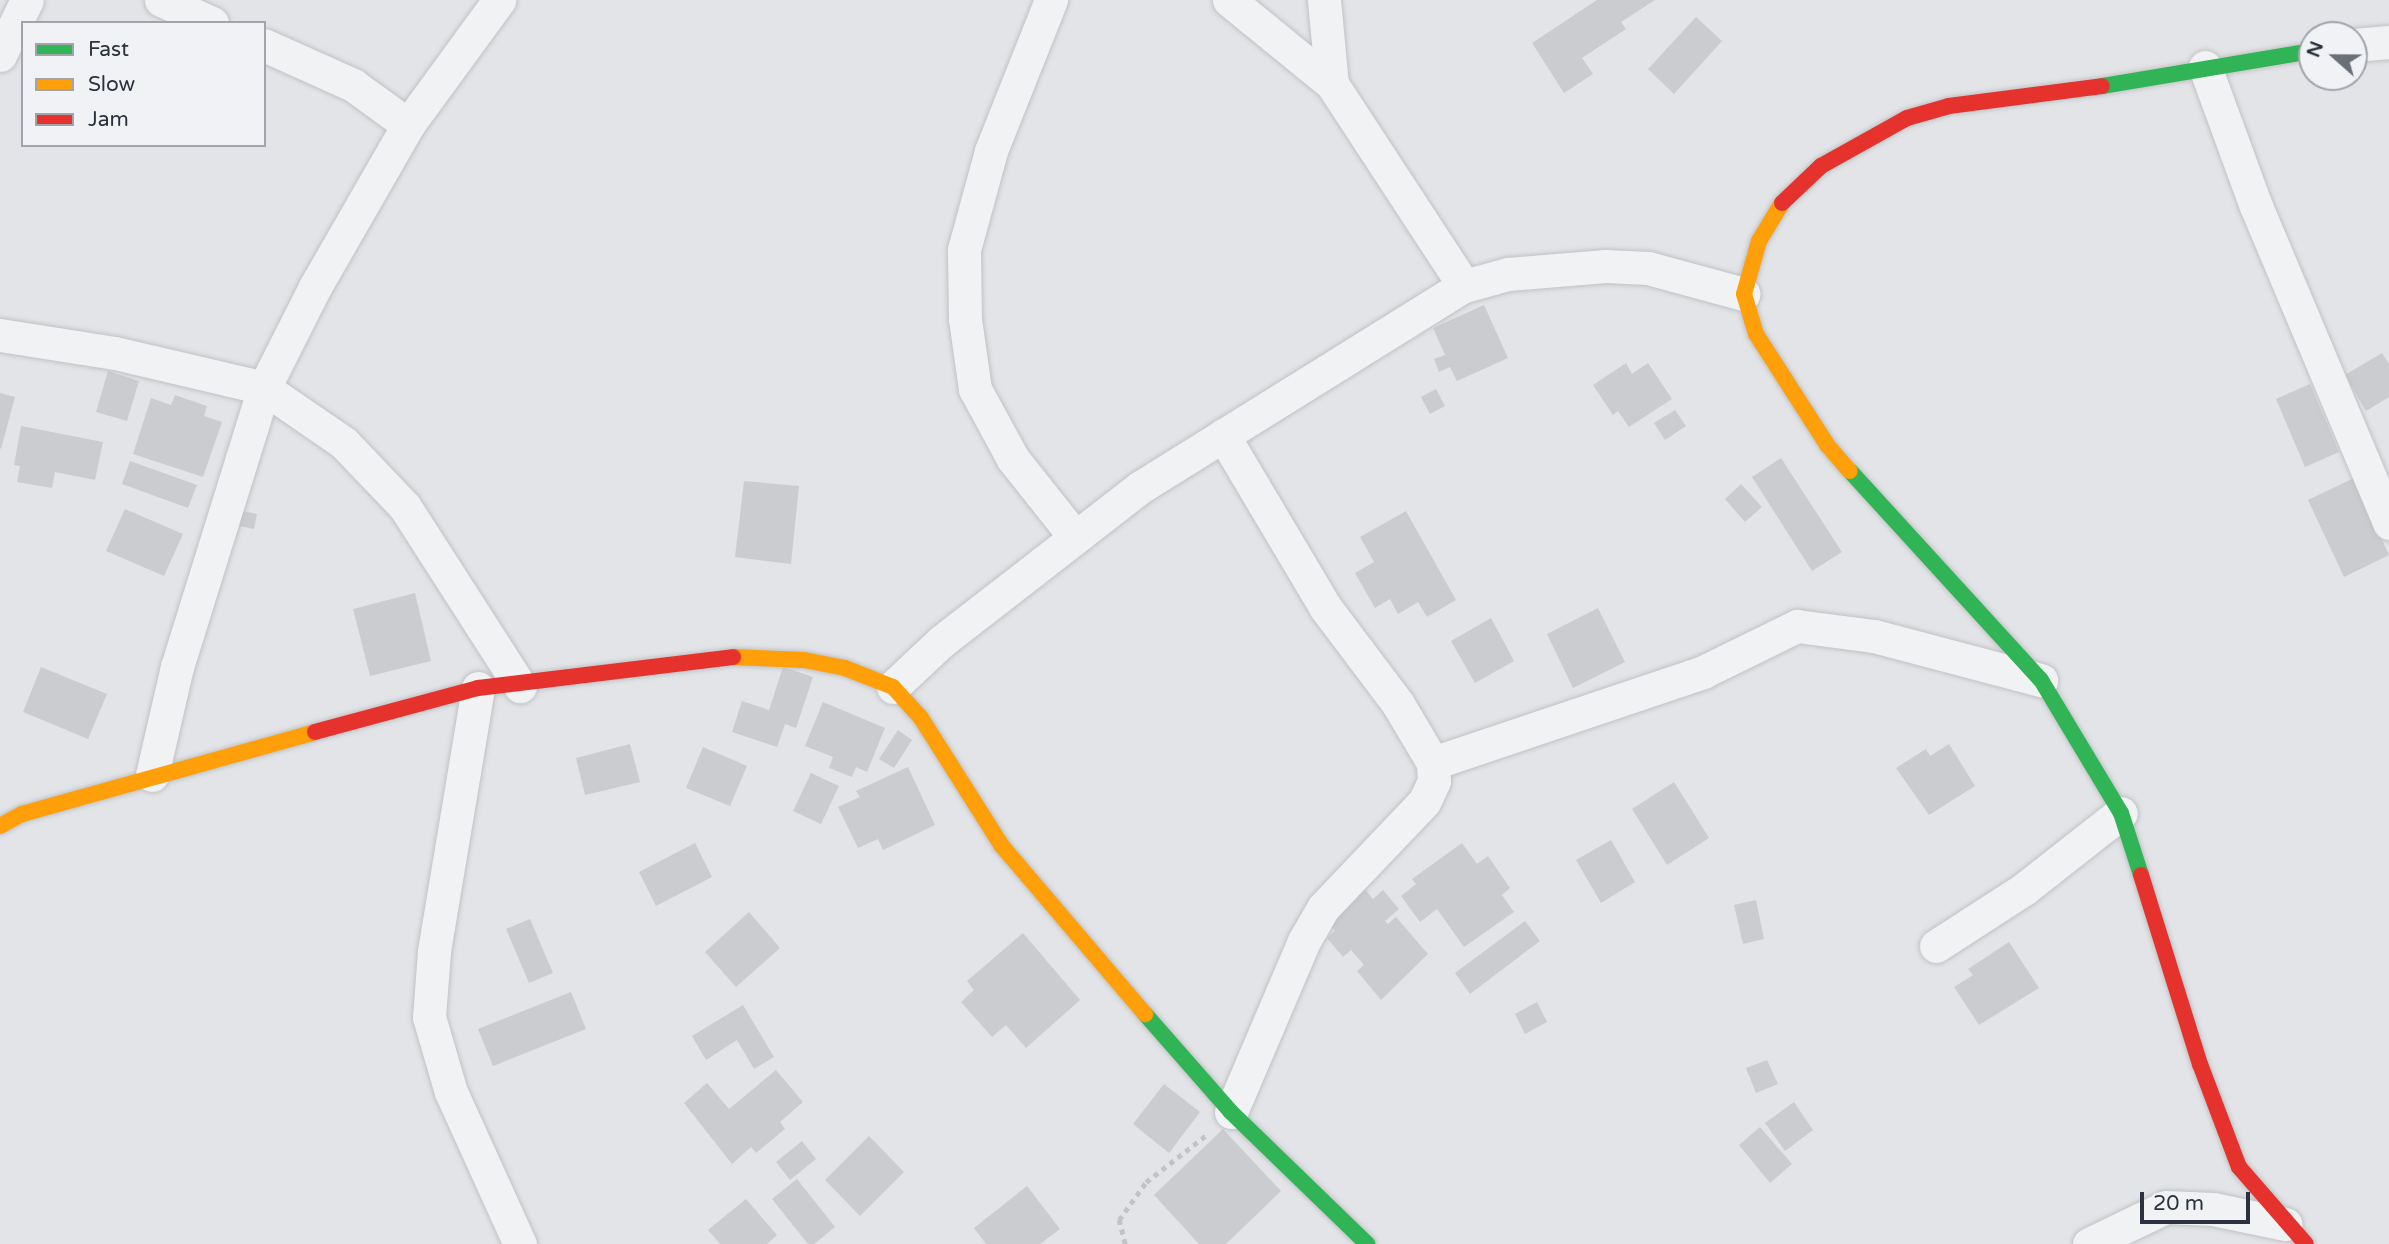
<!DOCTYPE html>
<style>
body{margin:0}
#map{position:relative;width:2389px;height:1244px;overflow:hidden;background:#e2e4e7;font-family:"Varela Round",sans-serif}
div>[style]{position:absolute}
.building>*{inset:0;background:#cacccf}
.path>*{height:4.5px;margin-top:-2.25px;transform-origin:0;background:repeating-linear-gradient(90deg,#c3c3c6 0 5px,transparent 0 10px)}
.roads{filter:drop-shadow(0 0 2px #c0c2c5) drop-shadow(0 0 2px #c0c2c5)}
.street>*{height:33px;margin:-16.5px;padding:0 16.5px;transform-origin:16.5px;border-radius:16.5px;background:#f1f2f3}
.fast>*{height:16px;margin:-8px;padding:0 8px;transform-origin:8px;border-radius:8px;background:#30b455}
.slow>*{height:16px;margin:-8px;padding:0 8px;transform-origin:8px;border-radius:8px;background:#ff9f0a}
.jam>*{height:16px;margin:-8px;padding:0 8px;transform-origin:8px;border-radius:8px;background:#e5322d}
span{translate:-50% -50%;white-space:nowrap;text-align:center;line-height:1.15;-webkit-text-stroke:5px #f0f2f5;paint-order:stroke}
.legend{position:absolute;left:21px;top:21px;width:245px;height:126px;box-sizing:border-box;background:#f0f2f5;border:2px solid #a1a5ab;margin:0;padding:9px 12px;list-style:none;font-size:21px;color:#2b323d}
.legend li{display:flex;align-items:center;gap:14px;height:35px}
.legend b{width:35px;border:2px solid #a1a5ab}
.north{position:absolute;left:2298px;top:21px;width:70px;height:70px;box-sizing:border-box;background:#f0f2f5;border:2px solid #a1a5ab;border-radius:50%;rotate:291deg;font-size:19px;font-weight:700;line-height:28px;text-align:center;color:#2b323d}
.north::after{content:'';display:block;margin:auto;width:24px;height:32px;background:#6b7078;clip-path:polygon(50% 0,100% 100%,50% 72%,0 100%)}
.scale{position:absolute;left:2140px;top:1192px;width:110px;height:32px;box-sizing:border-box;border:4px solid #2b323d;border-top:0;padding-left:9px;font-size:21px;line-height:24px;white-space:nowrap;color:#2b323d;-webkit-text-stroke:5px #f0f2f5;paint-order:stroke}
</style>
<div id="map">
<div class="building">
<i style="clip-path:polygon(1597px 0,1655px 0,1621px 22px,1626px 29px,1582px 58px,1593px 74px,1564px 93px,1532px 43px)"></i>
<i style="clip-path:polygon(1696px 17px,1722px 41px,1674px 94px,1648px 69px)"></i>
<i style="clip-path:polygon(1484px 305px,1508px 358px,1457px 381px,1450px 367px,1439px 372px,1434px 359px,1445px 355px,1433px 328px)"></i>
<i style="clip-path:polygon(2382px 353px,2389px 364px,2389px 397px,2366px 411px,2345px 375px)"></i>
<i style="clip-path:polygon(1626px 363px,1632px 374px,1648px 363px,1672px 399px,1629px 427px,1618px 411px,1613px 415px,1593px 385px)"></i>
<i style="clip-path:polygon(108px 371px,139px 381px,127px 421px,96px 412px)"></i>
<i style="clip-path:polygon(2310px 384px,2339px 452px,2305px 467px,2276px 399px)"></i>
<i style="clip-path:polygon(1436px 389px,1445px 406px,1430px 414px,1421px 397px)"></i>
<i style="clip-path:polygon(0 393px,15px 397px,1px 449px,0 448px)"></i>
<i style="clip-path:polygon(175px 395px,207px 406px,204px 416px,222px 422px,203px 477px,133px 454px,151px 398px,171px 405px)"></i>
<i style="clip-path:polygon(1675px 410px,1686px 426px,1665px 440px,1654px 423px)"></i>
<i style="clip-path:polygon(21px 426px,103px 442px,95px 480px,55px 472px,52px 488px,17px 482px,20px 466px,14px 465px)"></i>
<i style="clip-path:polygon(1781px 458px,1842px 552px,1812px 571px,1752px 477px)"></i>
<i style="clip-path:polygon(130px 461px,197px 485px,188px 508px,122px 484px)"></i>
<i style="clip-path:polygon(2354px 478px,2389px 555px,2344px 577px,2308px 500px)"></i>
<i style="clip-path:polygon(744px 481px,799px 486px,791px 564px,735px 557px)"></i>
<i style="clip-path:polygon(1741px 484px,1762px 507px,1745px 522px,1725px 499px)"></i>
<i style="clip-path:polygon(125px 509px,183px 534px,164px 576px,106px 551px)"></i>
<i style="clip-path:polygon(232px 509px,257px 514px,254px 529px,229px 524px)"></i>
<i style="clip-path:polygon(1406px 511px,1456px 600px,1427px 617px,1418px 602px,1398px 614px,1390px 599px,1375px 608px,1355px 573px,1374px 562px,1360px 537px)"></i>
<i style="clip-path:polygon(415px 593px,431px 661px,370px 676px,353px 609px)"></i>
<i style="clip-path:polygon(1598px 608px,1625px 662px,1573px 688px,1547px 634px)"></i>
<i style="clip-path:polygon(1491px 618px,1514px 661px,1475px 683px,1451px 641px)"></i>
<i style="clip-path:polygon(41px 667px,107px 694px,88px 739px,23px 712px)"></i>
<i style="clip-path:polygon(783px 667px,813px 677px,796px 728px,785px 724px,777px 747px,732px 732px,742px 701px,769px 710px)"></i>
<i style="clip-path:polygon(823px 702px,885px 728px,867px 772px,856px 767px,852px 777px,829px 768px,833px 757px,805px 746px)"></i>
<i style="clip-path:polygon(898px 730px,912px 740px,894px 768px,879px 759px)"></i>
<i style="clip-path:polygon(630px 744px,640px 782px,585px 795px,576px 758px)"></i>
<i style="clip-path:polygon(1949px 744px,1975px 786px,1929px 815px,1896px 768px,1926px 749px,1930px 756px)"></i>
<i style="clip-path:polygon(703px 747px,747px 766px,730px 806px,686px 788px)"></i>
<i style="clip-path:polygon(908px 767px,935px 825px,883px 850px,878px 839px,858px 848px,838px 807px,860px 797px,856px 791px)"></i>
<i style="clip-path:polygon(811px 773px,839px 786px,821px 824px,793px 811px)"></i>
<i style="clip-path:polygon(1674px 782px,1709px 838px,1667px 865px,1632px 809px)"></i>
<i style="clip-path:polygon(1611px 840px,1635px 882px,1601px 903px,1576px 860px)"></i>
<i style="clip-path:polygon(695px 843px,712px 877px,656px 906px,639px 872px)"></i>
<i style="clip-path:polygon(1462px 843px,1477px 864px,1488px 856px,1510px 888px,1502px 895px,1514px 912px,1464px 947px,1437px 909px,1420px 922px,1401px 896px,1416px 884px,1412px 879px)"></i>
<i style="clip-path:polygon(1363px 887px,1373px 899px,1383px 890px,1399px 909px,1385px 921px,1388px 924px,1396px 917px,1428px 954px,1381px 1000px,1357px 971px,1364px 965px,1351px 950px,1343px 957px,1327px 938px,1335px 931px,1325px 919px)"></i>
<i style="clip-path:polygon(1756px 900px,1764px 939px,1743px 944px,1734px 905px)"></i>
<i style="clip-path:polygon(749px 912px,780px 948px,736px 987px,705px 952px)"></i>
<i style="clip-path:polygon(530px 919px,553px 973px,529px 983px,506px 929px)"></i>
<i style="clip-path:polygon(1525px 921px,1540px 941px,1470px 994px,1455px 973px)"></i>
<i style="clip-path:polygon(1023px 933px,1080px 1000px,1026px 1048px,1006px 1025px,992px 1037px,961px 1002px,974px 990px,967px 981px)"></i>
<i style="clip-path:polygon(2009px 942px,2039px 988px,1979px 1025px,1954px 987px,1973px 975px,1968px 969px)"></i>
<i style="clip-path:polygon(571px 992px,586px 1029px,493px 1066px,478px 1029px)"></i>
<i style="clip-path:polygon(1537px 1002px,1547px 1022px,1525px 1034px,1515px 1014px)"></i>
<i style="clip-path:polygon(743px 1005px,774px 1057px,754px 1069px,737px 1040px,706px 1060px,692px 1036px)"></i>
<i style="clip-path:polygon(1767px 1060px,1778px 1084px,1756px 1093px,1746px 1068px)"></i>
<i style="clip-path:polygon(776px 1070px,803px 1102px,780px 1122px,785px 1129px,756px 1153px,751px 1147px,732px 1164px,684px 1103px,707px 1083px,729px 1109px)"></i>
<i style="clip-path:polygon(1164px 1084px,1200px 1112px,1169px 1153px,1133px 1124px)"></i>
<i style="clip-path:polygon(1794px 1102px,1813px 1130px,1785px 1151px,1765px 1123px)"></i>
<i style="clip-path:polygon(1760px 1127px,1792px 1164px,1770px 1183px,1739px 1145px)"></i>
<i style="clip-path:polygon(1223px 1129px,1281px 1191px,1226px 1244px,1199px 1244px,1154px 1195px)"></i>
<i style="clip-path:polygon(869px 1136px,904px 1172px,860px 1216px,825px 1180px)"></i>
<i style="clip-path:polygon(802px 1141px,816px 1159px,790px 1180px,776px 1162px)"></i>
<i style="clip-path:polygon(797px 1179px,835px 1227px,814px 1244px,808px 1244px,772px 1199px)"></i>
<i style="clip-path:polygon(1027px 1186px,1060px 1229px,1040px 1244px,986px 1244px,974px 1228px)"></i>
<i style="clip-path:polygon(746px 1199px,777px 1235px,767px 1244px,720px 1244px,708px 1230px)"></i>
</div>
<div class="path">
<i style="left:1125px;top:1244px;width:25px;rotate:-104deg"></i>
<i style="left:1119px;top:1220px;width:47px;rotate:-54.6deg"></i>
<i style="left:1146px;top:1182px;width:75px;rotate:-37.9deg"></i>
</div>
<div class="roads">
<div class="street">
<i style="left:161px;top:0;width:56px;rotate:24.3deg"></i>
<i style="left:1051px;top:0;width:162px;rotate:111.7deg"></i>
<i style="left:991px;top:151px;width:103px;rotate:105.3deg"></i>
<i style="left:964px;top:250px;width:69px;rotate:89.2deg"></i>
<i style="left:965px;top:319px;width:71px;rotate:81.9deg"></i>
<i style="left:975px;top:389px;width:80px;rotate:61.5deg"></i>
<i style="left:1013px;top:459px;width:100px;rotate:51.5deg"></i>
<i style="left:1229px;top:0;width:133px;rotate:39.2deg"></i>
<i style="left:1324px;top:0;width:84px;rotate:84.6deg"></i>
<i style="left:1332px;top:84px;width:241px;rotate:56.8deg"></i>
<i style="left:264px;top:45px;width:98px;rotate:24.2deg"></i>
<i style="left:353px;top:85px;width:68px;rotate:36deg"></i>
<i style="left:2354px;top:45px;width:35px;rotate:-5deg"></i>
<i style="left:0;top:55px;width:61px;rotate:-63.9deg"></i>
<i style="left:2205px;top:67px;width:148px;rotate:69.9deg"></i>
<i style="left:2256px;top:206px;width:344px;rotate:67.2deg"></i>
<i style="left:0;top:335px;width:116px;rotate:8.9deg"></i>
<i style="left:115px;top:353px;width:153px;rotate:13.2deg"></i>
<i style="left:264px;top:388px;width:97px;rotate:34.5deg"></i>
<i style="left:344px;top:443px;width:88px;rotate:46.4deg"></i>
<i style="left:405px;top:507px;width:213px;rotate:57.3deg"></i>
<i style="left:1223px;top:435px;width:200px;rotate:59.3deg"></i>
<i style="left:1325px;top:607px;width:121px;rotate:53deg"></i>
<i style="left:1398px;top:704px;width:69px;rotate:59.3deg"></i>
<i style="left:1433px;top:763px;width:18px;rotate:87deg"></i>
<i style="left:1434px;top:781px;width:23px;rotate:115deg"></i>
<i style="left:1424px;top:802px;width:146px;rotate:133.6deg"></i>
<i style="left:1323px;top:908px;width:38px;rotate:120deg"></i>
<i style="left:1304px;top:941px;width:186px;rotate:113.1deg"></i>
<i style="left:893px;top:687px;width:67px;rotate:-43.2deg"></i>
<i style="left:942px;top:641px;width:249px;rotate:-37.8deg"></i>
<i style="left:1139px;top:488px;width:383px;rotate:-31.9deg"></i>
<i style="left:1464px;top:286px;width:46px;rotate:-15.3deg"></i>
<i style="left:1508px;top:274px;width:98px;rotate:-4.7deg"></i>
<i style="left:1606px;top:266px;width:42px;rotate:2.7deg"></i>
<i style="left:1648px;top:268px;width:99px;rotate:15.2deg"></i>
<i style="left:478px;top:688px;width:268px;rotate:99.5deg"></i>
<i style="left:434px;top:952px;width:65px;rotate:94.4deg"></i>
<i style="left:429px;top:1017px;width:78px;rotate:73.7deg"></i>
<i style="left:451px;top:1092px;width:167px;rotate:65.6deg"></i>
<i style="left:1433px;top:763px;width:285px;rotate:-18.6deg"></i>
<i style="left:1703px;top:672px;width:105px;rotate:-26.1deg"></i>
<i style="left:1797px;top:626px;width:78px;rotate:7.4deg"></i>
<i style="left:1874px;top:636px;width:173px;rotate:14.8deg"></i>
<i style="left:152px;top:775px;width:111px;rotate:-77deg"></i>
<i style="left:177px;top:667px;width:292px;rotate:-72.7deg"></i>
<i style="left:264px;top:388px;width:113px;rotate:-63.2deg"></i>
<i style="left:315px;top:287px;width:187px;rotate:-60.1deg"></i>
<i style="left:408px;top:125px;width:155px;rotate:-53.9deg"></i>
<i style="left:1936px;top:946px;width:105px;rotate:-32.9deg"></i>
<i style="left:2024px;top:889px;width:123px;rotate:-38.1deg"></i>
<i style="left:2089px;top:1244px;width:85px;rotate:-25.7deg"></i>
<i style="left:2166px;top:1207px;width:47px;rotate:2.4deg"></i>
<i style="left:2213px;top:1209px;width:74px;rotate:11.8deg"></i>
</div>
<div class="fast">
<i style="left:2102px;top:86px;width:213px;rotate:-9.5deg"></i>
<i style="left:1850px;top:471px;width:283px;rotate:47.6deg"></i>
<i style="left:2041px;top:680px;width:155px;rotate:59deg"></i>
<i style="left:2121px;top:813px;width:65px;rotate:72.1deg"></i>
<i style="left:1145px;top:1014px;width:130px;rotate:48.7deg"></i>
<i style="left:1231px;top:1112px;width:190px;rotate:44.1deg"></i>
</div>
<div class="slow">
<i style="left:1782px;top:203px;width:44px;rotate:121.2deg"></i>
<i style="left:1759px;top:241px;width:55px;rotate:105.8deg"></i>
<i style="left:1744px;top:294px;width:42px;rotate:73.3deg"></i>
<i style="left:1756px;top:334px;width:133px;rotate:57.3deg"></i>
<i style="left:1828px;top:446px;width:33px;rotate:49deg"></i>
<i style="left:733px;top:657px;width:71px;rotate:2.4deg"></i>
<i style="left:804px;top:660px;width:42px;rotate:11deg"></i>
<i style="left:845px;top:668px;width:52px;rotate:21.6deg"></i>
<i style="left:893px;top:687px;width:42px;rotate:47.9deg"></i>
<i style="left:921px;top:718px;width:151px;rotate:57.7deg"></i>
<i style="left:1002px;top:846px;width:221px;rotate:49.6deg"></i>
<i style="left:0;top:826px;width:25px;rotate:-29deg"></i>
<i style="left:22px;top:814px;width:304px;rotate:-15.6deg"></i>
</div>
<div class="jam">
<i style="left:1782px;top:203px;width:54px;rotate:-43.5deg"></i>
<i style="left:1821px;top:166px;width:98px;rotate:-29.2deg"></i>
<i style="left:1907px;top:118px;width:44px;rotate:-15.9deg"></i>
<i style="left:1949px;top:106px;width:154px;rotate:-7.4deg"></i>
<i style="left:315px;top:732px;width:169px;rotate:-15.1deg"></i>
<i style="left:478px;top:688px;width:257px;rotate:-6.9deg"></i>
<i style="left:2141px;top:875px;width:198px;rotate:72.7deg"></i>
<i style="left:2200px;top:1064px;width:110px;rotate:69.3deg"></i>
<i style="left:2239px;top:1167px;width:102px;rotate:49deg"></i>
</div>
</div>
<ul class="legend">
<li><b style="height:9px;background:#30b455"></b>Fast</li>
<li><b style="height:9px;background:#ff9f0a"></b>Slow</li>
<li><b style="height:9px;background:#e5322d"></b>Jam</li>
</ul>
<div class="north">N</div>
<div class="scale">20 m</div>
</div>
